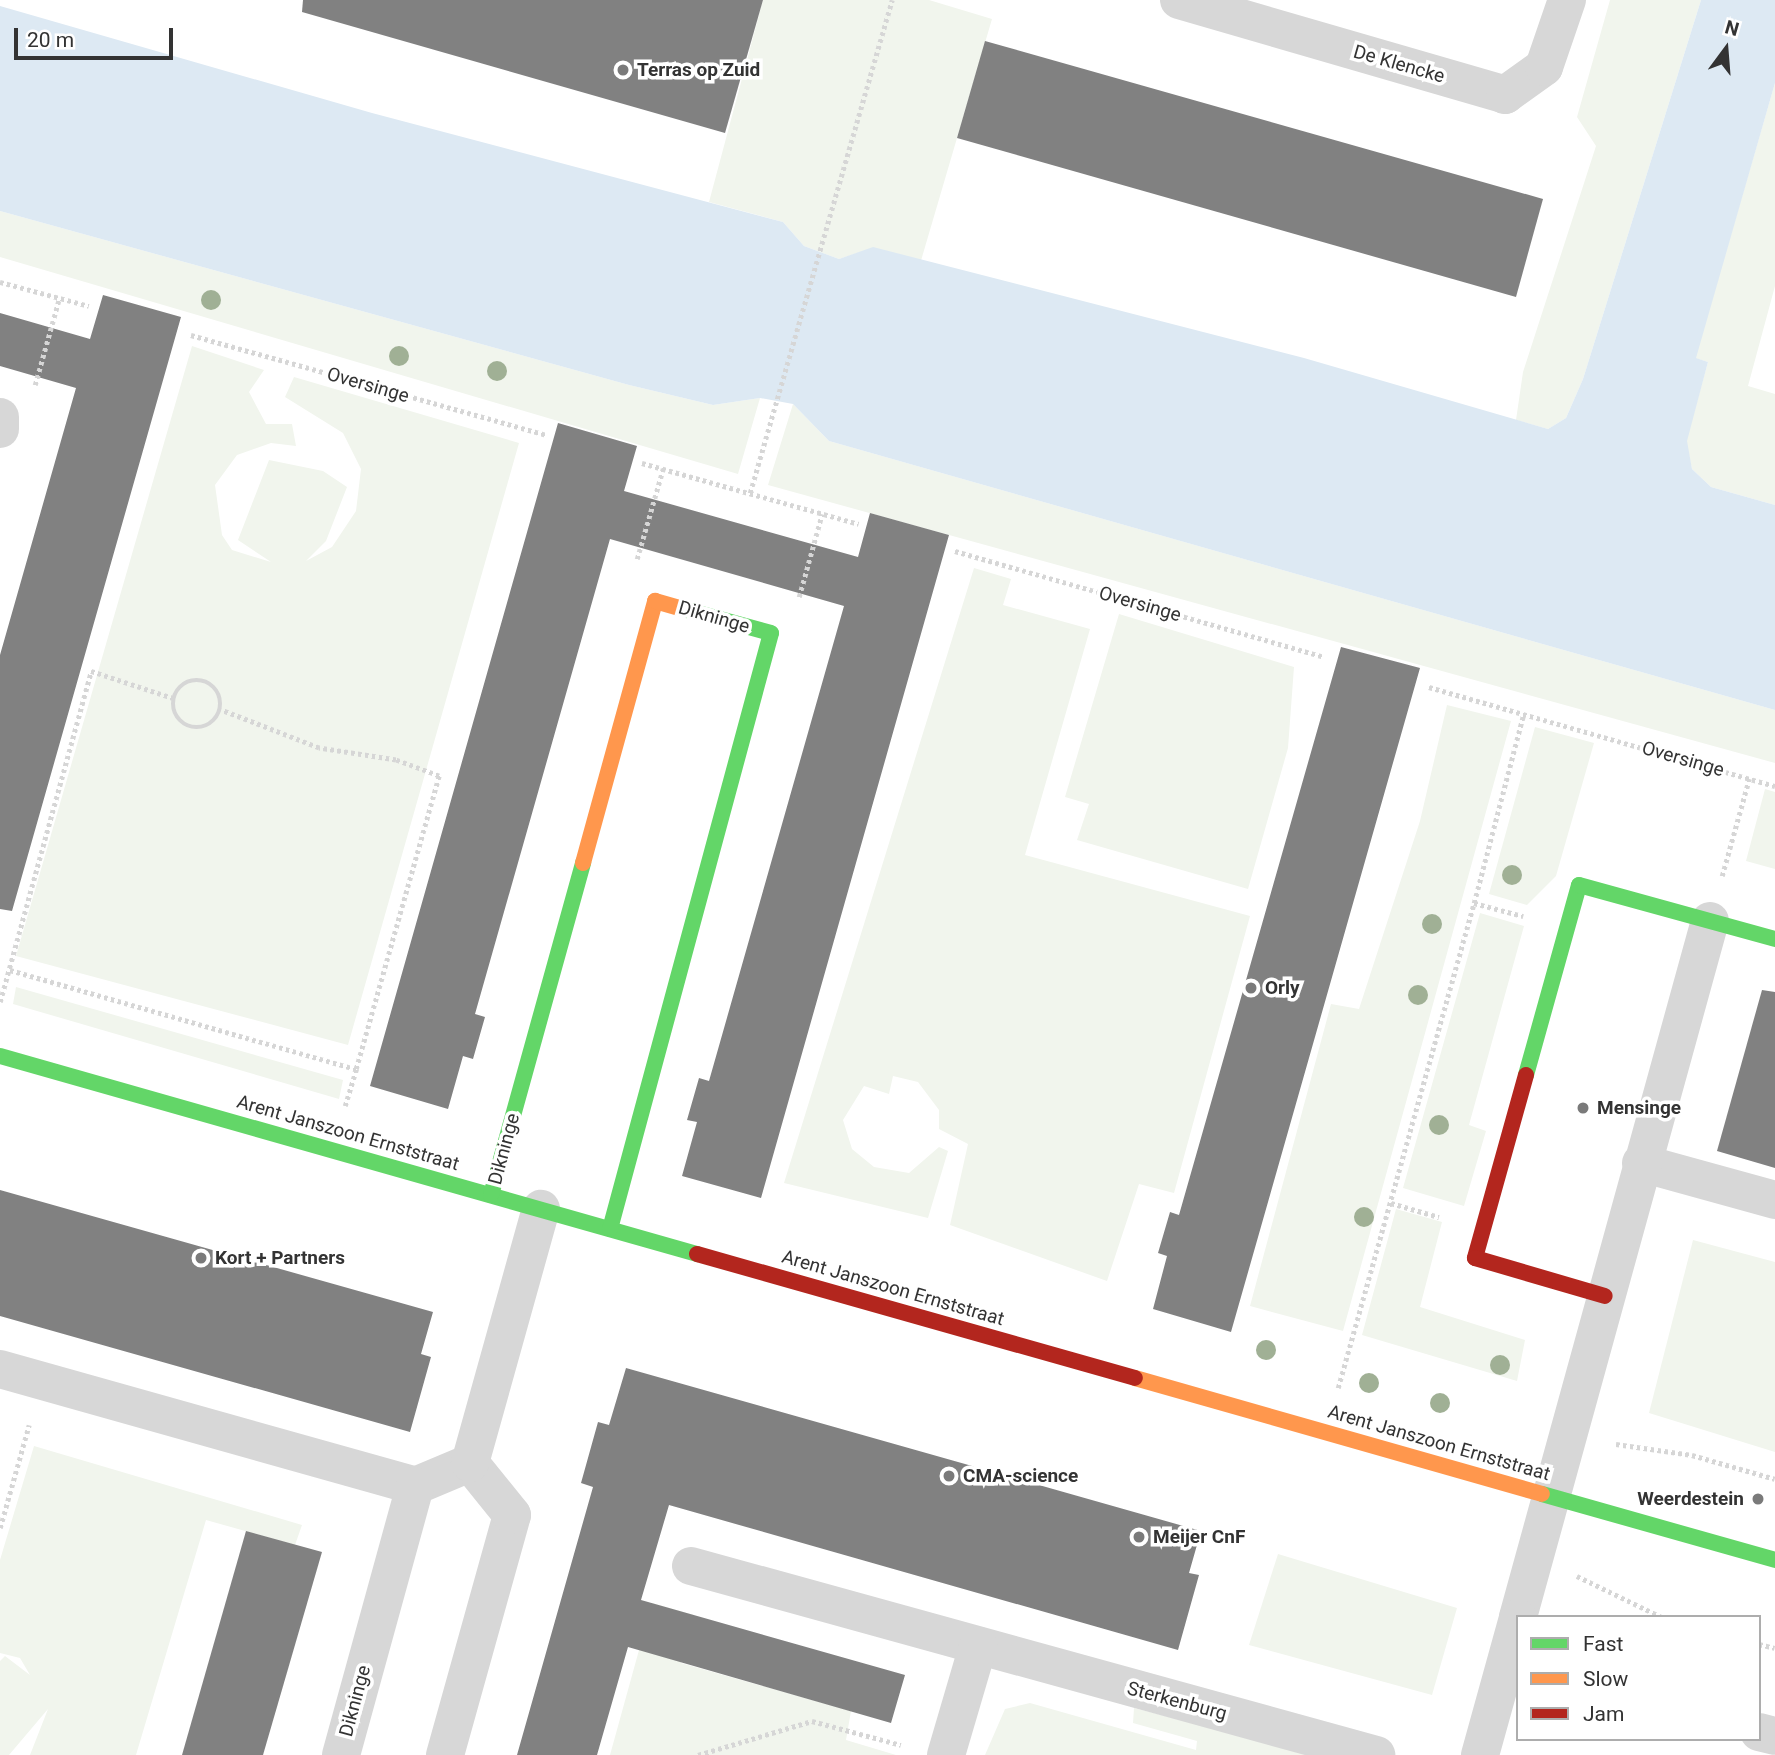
<!DOCTYPE html>
<style>
body{margin:0}
#map{position:relative;width:1775px;height:1755px;overflow:hidden;background:#fff;font-family:Roboto,sans-serif}
div>[style]{position:absolute}
.green>*{inset:0;background:#f1f5ed}
.water>*{inset:0;background:#dde9f3}
.building>*{inset:0;background:#818181}
.path>*{height:4.5px;margin-top:-2.25px;transform-origin:0;background:repeating-linear-gradient(90deg,#d6d6d6 0 3.5px,transparent 0 7px)}
.path>.ring{margin:-2.25px;padding:0;box-sizing:content-box;background:none;border:4.5px solid #d6d6d6;border-radius:50%}
.street>*{height:38px;margin:-19px;padding:0 19px;transform-origin:19px;border-radius:19px;background:#d7d7d7}
.fast>*{height:16px;margin:-8px;padding:0 8px;transform-origin:8px;border-radius:8px;background:#63d668}
.slow>*{height:16px;margin:-8px;padding:0 8px;transform-origin:8px;border-radius:8px;background:#ff974d}
.jam>*{height:16px;margin:-8px;padding:0 8px;transform-origin:8px;border-radius:8px;background:#b3261e}
.trees>*{width:20px;height:20px;margin:-10px;border-radius:50%;background:#a0b095}
.dots>*{width:19px;height:19px;translate:-50% -50%;box-sizing:border-box;border:4px solid #fff;border-radius:50%}
span{translate:-50% -50%;white-space:nowrap;text-align:center;line-height:1.15;-webkit-text-stroke:7px #fff;paint-order:stroke}
.street-label{font-size:19px;color:#333}
.poi-label{font-size:19px;color:#333;font-weight:700}
.left{translate:0 -50%;text-align:left}
.right{translate:-100% -50%;text-align:right}
.legend{position:absolute;left:1516px;top:1615px;width:245px;height:126px;box-sizing:border-box;background:#fff;border:2px solid #adadad;margin:0;padding:9px 12px;list-style:none;font-size:21px;color:#333}
.legend li{display:flex;align-items:center;gap:14px;height:35px}
.legend b{width:35px;border:2px solid #adadad}
.north{position:absolute;left:1691px;top:14px;width:70px;height:70px;-webkit-text-stroke:5px #fff;paint-order:stroke;rotate:16deg;font-size:19px;font-weight:700;line-height:28px;text-align:center;color:#333}
.north::after{content:'';display:block;margin:auto;width:24px;height:32px;background:#333;clip-path:polygon(50% 0,100% 100%,50% 72%,0 100%)}
.scale{position:absolute;left:14px;top:28px;width:159px;height:32px;box-sizing:border-box;border:4px solid #333;border-top:0;padding-left:9px;font-size:21px;line-height:24px;white-space:nowrap;color:#333;-webkit-text-stroke:5px #fff;paint-order:stroke}
</style>
<div id="map">
<div class="green">
<i style="clip-path:polygon(763px 0,929px 0,992px 19px,920px 264px,873px 248px,839px 259px,804px 246px,783px 222px,709px 202px)"></i>
<i style="clip-path:polygon(1610px 0,1701px 0,1583px 379px,1566px 418px,1548px 429px,1516px 420px,1523px 372px,1596px 146px,1577px 117px)"></i>
<i style="clip-path:polygon(1775px 83px,1775px 286px,1748px 386px,1775px 394px,1775px 505px,1711px 487px,1692px 469px,1686px 441px,1708px 362px,1695px 358px)"></i>
<i style="clip-path:polygon(0 211px,629px 385px,713px 405px,760px 398px,738px 474px,0 257px)"></i>
<i style="clip-path:polygon(192px 346px,264px 370px,249px 392px,266px 424px,292px 424px,296px 446px,271px 443px,237px 455px,215px 485px,222px 535px,232px 550px,271px 562px,238px 540px,269px 460px,323px 471px,347px 487px,326px 541px,306px 561px,332px 547px,356px 511px,361px 469px,343px 433px,285px 397px,294px 377px,519px 443px,348px 1045px,16px 956px)"></i>
<i style="clip-path:polygon(793px 404px,829px 441px,1775px 710px,1775px 763px,768px 485px)"></i>
<i style="clip-path:polygon(974px 568px,1011px 579px,1003px 605px,1090px 629px,1025px 855px,1250px 916px,1174px 1193px,1139px 1184px,1107px 1281px,950px 1225px,968px 1144px,939px 1129px,939px 1110px,918px 1082px,893px 1076px,889px 1094px,864px 1086px,843px 1120px,852px 1149px,874px 1167px,909px 1173px,939px 1147px,948px 1151px,928px 1218px,784px 1183px)"></i>
<i style="clip-path:polygon(1119px 614px,1294px 667px,1288px 748px,1248px 889px,1077px 840px,1089px 804px,1065px 797px)"></i>
<i style="clip-path:polygon(1447px 705px,1511px 721px,1343px 1331px,1250px 1306px,1331px 1004px,1359px 1009px,1420px 821px)"></i>
<i style="clip-path:polygon(1535px 727px,1594px 743px,1556px 876px,1527px 905px,1489px 894px)"></i>
<i style="clip-path:polygon(1765px 789px,1775px 792px,1775px 869px,1746px 861px)"></i>
<i style="clip-path:polygon(1480px 913px,1524px 926px,1469px 1125px,1486px 1131px,1464px 1206px,1403px 1188px)"></i>
<i style="clip-path:polygon(16px 987px,343px 1080px,339px 1099px,13px 1004px)"></i>
<i style="clip-path:polygon(1396px 1209px,1442px 1222px,1420px 1307px,1525px 1340px,1517px 1381px,1362px 1335px)"></i>
<i style="clip-path:polygon(1693px 1240px,1775px 1262px,1775px 1452px,1649px 1413px)"></i>
<i style="clip-path:polygon(34px 1446px,302px 1525px,295px 1545px,206px 1520px,136px 1755px,30px 1755px,48px 1709px,9px 1755px,0 1755px,0 1661px,5px 1656px,30px 1675px,20px 1658px,0 1653px,0 1560px)"></i>
<i style="clip-path:polygon(1278px 1554px,1457px 1608px,1432px 1695px,1249px 1645px)"></i>
<i style="clip-path:polygon(652px 1603px,694px 1615px,681px 1663px,851px 1711px,846px 1740px,896px 1755px,610px 1755px)"></i>
<i style="clip-path:polygon(1030px 1703px,1196px 1750px,1197px 1741px,1133px 1723px,1134px 1708px,1315px 1755px,985px 1755px,1005px 1709px)"></i>
</div>
<div class="water">
<i style="clip-path:polygon(1701px 0,1775px 0,1775px 83px,1696px 358px,1708px 362px,1687px 441px,1692px 469px,1711px 487px,1775px 505px,1775px 710px,829px 441px,793px 404px,760px 398px,713px 405px,629px 385px,0 211px,0 6px,372px 113px,783px 222px,804px 246px,839px 259px,873px 247px,1304px 358px,1548px 429px,1566px 418px,1583px 379px)"></i>
</div>
<div class="building">
<i style="clip-path:polygon(303px 0,763px 0,725px 133px,302px 12px)"></i>
<i style="clip-path:polygon(985px 41px,1543px 199px,1516px 297px,957px 138px)"></i>
<i style="clip-path:polygon(103px 295px,181px 317px,12px 911px,0 909px,0 655px,76px 388px,0 366px,0 313px,90px 339px)"></i>
<i style="clip-path:polygon(558px 423px,637px 446px,624px 491px,858px 557px,870px 513px,949px 535px,761px 1198px,682px 1176px,697px 1122px,687px 1120px,699px 1078px,709px 1081px,844px 606px,610px 539px,475px 1014px,485px 1017px,473px 1059px,463px 1056px,448px 1109px,370px 1086px)"></i>
<i style="clip-path:polygon(1341px 647px,1420px 668px,1231px 1332px,1153px 1309px,1167px 1256px,1158px 1253px,1170px 1212px,1179px 1215px)"></i>
<i style="clip-path:polygon(1762px 990px,1775px 992px,1775px 1168px,1717px 1151px)"></i>
<i style="clip-path:polygon(0 1190px,433px 1312px,421px 1354px,431px 1357px,410px 1432px,0 1316px)"></i>
<i style="clip-path:polygon(626px 1368px,1201px 1531px,1189px 1573px,1199px 1575px,1178px 1650px,669px 1505px,641px 1600px,905px 1675px,891px 1723px,628px 1647px,597px 1755px,517px 1755px,593px 1487px,581px 1483px,598px 1422px,609px 1425px)"></i>
<i style="clip-path:polygon(246px 1531px,322px 1552px,263px 1755px,182px 1755px)"></i>
</div>
<div class="path">
<i style="left:0;top:282px;width:92px;rotate:15.1deg"></i>
<i style="left:191px;top:335px;width:369px;rotate:15.7deg"></i>
<i style="left:35px;top:385px;width:89px;rotate:-74.4deg"></i>
<i style="left:642px;top:463px;width:225px;rotate:15.7deg"></i>
<i style="left:750px;top:493px;width:513px;rotate:-73.93deg"></i>
<i style="left:955px;top:551px;width:384px;rotate:16deg"></i>
<i style="left:637px;top:559px;width:94px;rotate:-73.9deg"></i>
<i style="left:799px;top:597px;width:86px;rotate:-74.5deg"></i>
<i class="ring" style="left:173px;top:680px;width:43.5px;height:43.5px"></i>
<i style="left:1429px;top:687px;width:360px;rotate:16deg"></i>
<i style="left:1722px;top:876px;width:101px;rotate:-74.4deg"></i>
<i style="left:1474px;top:903px;width:196px;rotate:-75.3deg"></i>
<i style="left:10px;top:970px;width:360px;rotate:16deg"></i>
<i style="left:356px;top:1069px;width:305px;rotate:-74.2deg"></i>
<i style="left:439px;top:776px;width:46px;rotate:-159.6deg"></i>
<i style="left:396px;top:760px;width:78px;rotate:-171.1deg"></i>
<i style="left:319px;top:748px;width:105px;rotate:-158.8deg"></i>
<i style="left:0;top:1002px;width:343px;rotate:-74.6deg"></i>
<i style="left:91px;top:671px;width:86px;rotate:18.2deg"></i>
<i style="left:345px;top:1106px;width:39px;rotate:-73deg"></i>
<i style="left:1391px;top:1203px;width:50px;rotate:16.3deg"></i>
<i style="left:1338px;top:1388px;width:504px;rotate:-74.34deg"></i>
<i style="left:1474px;top:903px;width:51px;rotate:14.9deg"></i>
<i style="left:1616px;top:1444px;width:77px;rotate:8.2deg"></i>
<i style="left:1692px;top:1455px;width:86px;rotate:16.1deg"></i>
<i style="left:0;top:1528px;width:107px;rotate:-74.3deg"></i>
<i style="left:1577px;top:1576px;width:94px;rotate:25.8deg"></i>
<i style="left:1759px;top:1644px;width:16px;rotate:14deg"></i>
<i style="left:698px;top:1755px;width:119px;rotate:-16.6deg"></i>
<i style="left:812px;top:1721px;width:92px;rotate:15.1deg"></i>
</div>
<div class="street">
<i style="left:1179px;top:0;width:340px;rotate:16.2deg"></i>
<i style="left:1505px;top:95px;width:48px;rotate:-35.7deg"></i>
<i style="left:1544px;top:67px;width:71px;rotate:-71.1deg"></i>
<i style="left:0;top:417px;width:12px;rotate:90deg"></i>
<i style="left:1641px;top:1163px;width:139px;rotate:15.4deg"></i>
<i style="left:0;top:1369px;width:431px;rotate:15.7deg"></i>
<i style="left:415px;top:1486px;width:60px;rotate:-22.7deg"></i>
<i style="left:691px;top:1566px;width:711px;rotate:15.42deg"></i>
<i style="left:1518px;top:1617px;width:722px;rotate:-74.58deg"></i>
<i style="left:1759px;top:1732px;width:16px;rotate:14deg"></i>
<i style="left:341px;top:1755px;width:279px;rotate:-74.6deg"></i>
<i style="left:445px;top:1755px;width:249px;rotate:-74.4deg"></i>
<i style="left:512px;top:1515px;width:67px;rotate:-128.9deg"></i>
<i style="left:470px;top:1463px;width:264px;rotate:-74.4deg"></i>
<i style="left:946px;top:1755px;width:114px;rotate:-73.6deg"></i>
<i style="left:1480px;top:1755px;width:142px;rotate:-74.5deg"></i>
</div>
<div class="fast">
<i style="left:0;top:1056px;width:725px;rotate:15.86deg"></i>
<i style="left:1526px;top:1075px;width:197px;rotate:-74.4deg"></i>
<i style="left:1579px;top:885px;width:203px;rotate:15.4deg"></i>
<i style="left:491px;top:1195px;width:345px;rotate:-74.5deg"></i>
<i style="left:610px;top:1229px;width:617px;rotate:-74.88deg"></i>
<i style="left:771px;top:633px;width:91px;rotate:-164.7deg"></i>
<i style="left:1542px;top:1494px;width:242px;rotate:15.8deg"></i>
</div>
<div class="slow">
<i style="left:583px;top:863px;width:272px;rotate:-74.6deg"></i>
<i style="left:655px;top:601px;width:29px;rotate:16deg"></i>
<i style="left:1135px;top:1378px;width:423px;rotate:15.9deg"></i>
</div>
<div class="jam">
<i style="left:1526px;top:1075px;width:190px;rotate:105.6deg"></i>
<i style="left:1475px;top:1258px;width:135px;rotate:16.3deg"></i>
<i style="left:697px;top:1254px;width:455px;rotate:15.8deg"></i>
</div>
<div class="trees">
<i style="left:211px;top:300px"></i>
<i style="left:399px;top:356px"></i>
<i style="left:497px;top:371px"></i>
<i style="left:1512px;top:875px"></i>
<i style="left:1432px;top:924px"></i>
<i style="left:1418px;top:995px"></i>
<i style="left:1439px;top:1125px"></i>
<i style="left:1364px;top:1217px"></i>
<i style="left:1266px;top:1350px"></i>
<i style="left:1500px;top:1365px"></i>
<i style="left:1369px;top:1383px"></i>
<i style="left:1440px;top:1403px"></i>
</div>
<div class="dots">
<i style="left:623px;top:70px;background:#7a7a7a"></i>
<i style="left:1251px;top:988px;background:#7a7a7a"></i>
<i style="left:1583px;top:1108px;background:#7a7a7a"></i>
<i style="left:201px;top:1258px;background:#7a7a7a"></i>
<i style="left:949px;top:1476px;background:#7a7a7a"></i>
<i style="left:1758px;top:1499px;background:#7a7a7a"></i>
<i style="left:1139px;top:1537px;background:#7a7a7a"></i>
</div>
<div class="street-label">
<span style="left:1399px;top:64px;rotate:16deg">De Klencke</span>
<span style="left:368px;top:385px;rotate:16deg">Oversinge</span>
<span style="left:1140px;top:604px;rotate:16deg">Oversinge</span>
<span style="left:714px;top:617px;rotate:16deg">Dikninge</span>
<span style="left:1683px;top:759px;rotate:16deg">Oversinge</span>
<span style="left:348px;top:1133px;rotate:16deg">Arent Janszoon Ernststraat</span>
<span style="left:504px;top:1149px;rotate:-75deg">Dikninge</span>
<span style="left:893px;top:1288px;rotate:16deg">Arent Janszoon Ernststraat</span>
<span style="left:1439px;top:1443px;rotate:16deg">Arent Janszoon Ernststraat</span>
<span style="left:355px;top:1701px;rotate:-75deg">Dikninge</span>
<span style="left:1177px;top:1701px;rotate:15deg">Sterkenburg</span>
</div>
<div class="poi-label">
<span class="left" style="left:637px;top:70px">Terras op Zuid</span>
<span class="left" style="left:1265px;top:988px">Orly</span>
<span class="left" style="left:1597px;top:1108px">Mensinge</span>
<span class="left" style="left:215px;top:1258px">Kort + Partners</span>
<span class="left" style="left:963px;top:1476px">CMA-science</span>
<span class="right" style="left:1744px;top:1499px">Weerdestein</span>
<span class="left" style="left:1153px;top:1537px">Meijer CnF</span>
</div>
<ul class="legend">
<li><b style="height:9px;background:#63d668"></b>Fast</li>
<li><b style="height:9px;background:#ff974d"></b>Slow</li>
<li><b style="height:9px;background:#b3261e"></b>Jam</li>
</ul>
<div class="north">N</div>
<div class="scale">20 m</div>
</div>
